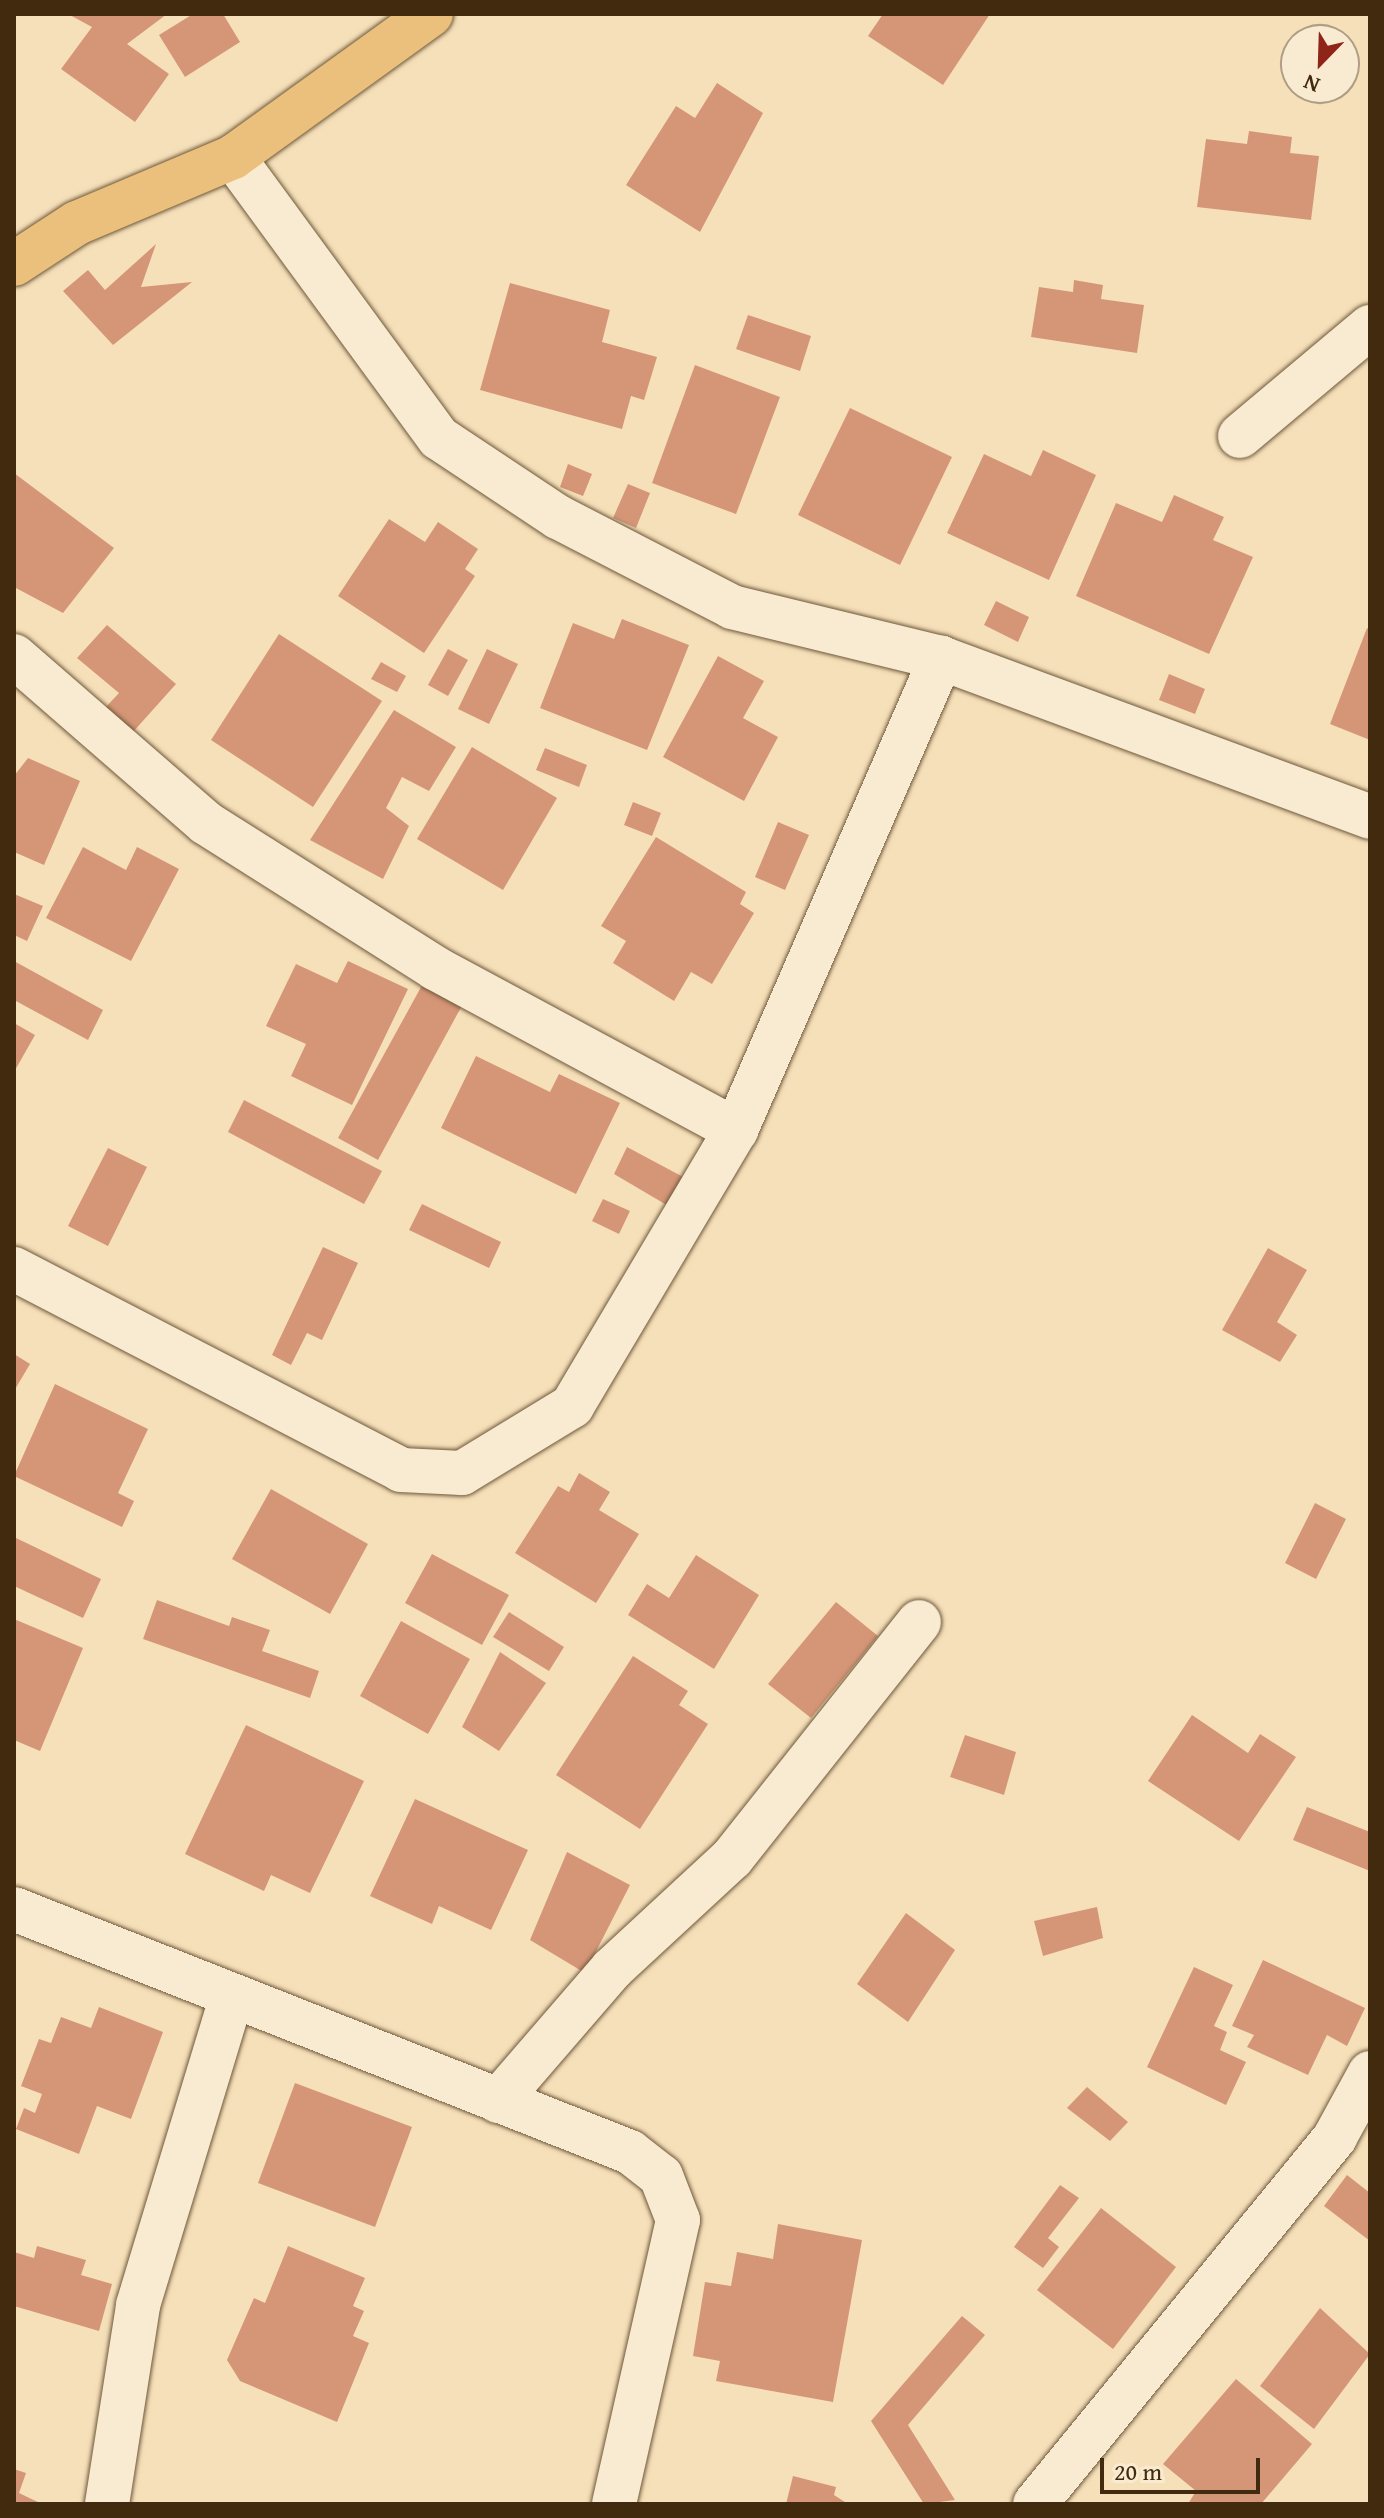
<!DOCTYPE html>
<style>
body{margin:0}
#map{position:relative;width:1384px;height:2518px;overflow:hidden;background:#f6e0ba;font-family:"Gentium Book Plus",serif}
div>[style]{position:absolute}
.building>*{inset:0;background:#d59678}
.roads{filter:drop-shadow(0 0 2px #6e5839) drop-shadow(0 0 2px #6e5839)}
.street>*{height:44px;margin:-22px;padding:0 22px;transform-origin:22px;border-radius:22px;background:#f9ebd2}
.primary>*{height:44px;margin:-22px;padding:0 22px;transform-origin:22px;border-radius:22px;background:#ebc07d}
span{translate:-50% -50%;white-space:nowrap;text-align:center;line-height:1.15;-webkit-text-stroke:8px #f9ebd2;paint-order:stroke}
.frame{position:absolute;inset:0;border:16px solid #412a0e;pointer-events:none}
.north{position:absolute;left:1280px;top:24px;width:80px;height:80px;box-sizing:border-box;background:#f9ebd2;border:2px solid #af9e84;border-radius:50%;rotate:203deg;font-size:22px;font-weight:700;line-height:32px;text-align:center;color:#412a0e}
.north::after{content:'';display:block;margin:auto;width:28px;height:36px;background:#8f2418;clip-path:polygon(50% 0,100% 100%,50% 72%,0 100%)}
.scale{position:absolute;left:1100px;top:2458px;width:160px;height:36px;box-sizing:border-box;border:4px solid #412a0e;border-top:0;padding-left:10px;font-size:24px;line-height:28px;white-space:nowrap;color:#412a0e;-webkit-text-stroke:6px #f9ebd2;paint-order:stroke}
</style>
<div id="map">
<div class="building">
<i style="clip-path:polygon(68px 14px,167px 14px,127px 44px,169px 74px,135px 122px,61px 69px,92px 27px)"></i>
<i style="clip-path:polygon(193px 14px,223px 14px,240px 42px,185px 77px,159px 35px)"></i>
<i style="clip-path:polygon(883px 14px,990px 14px,943px 85px,868px 36px)"></i>
<i style="clip-path:polygon(717px 83px,763px 113px,700px 232px,626px 185px,676px 106px,695px 118px)"></i>
<i style="clip-path:polygon(1249px 131px,1292px 137px,1290px 153px,1319px 156px,1311px 220px,1197px 207px,1206px 139px,1247px 144px)"></i>
<i style="clip-path:polygon(156px 244px,141px 287px,192px 282px,113px 345px,63px 291px,88px 270px,105px 290px)"></i>
<i style="clip-path:polygon(1074px 280px,1103px 285px,1101px 299px,1144px 305px,1137px 353px,1031px 337px,1039px 287px,1073px 292px)"></i>
<i style="clip-path:polygon(510px 283px,610px 310px,602px 342px,657px 357px,644px 400px,631px 396px,622px 429px,480px 390px)"></i>
<i style="clip-path:polygon(748px 315px,811px 336px,800px 371px,736px 349px)"></i>
<i style="clip-path:polygon(695px 365px,780px 397px,736px 514px,652px 483px)"></i>
<i style="clip-path:polygon(850px 408px,952px 457px,900px 565px,798px 515px)"></i>
<i style="clip-path:polygon(1043px 450px,1096px 475px,1049px 580px,947px 533px,984px 454px,1031px 476px)"></i>
<i style="clip-path:polygon(568px 464px,592px 474px,583px 496px,560px 487px)"></i>
<i style="clip-path:polygon(14px 473px,114px 548px,63px 613px,14px 587px)"></i>
<i style="clip-path:polygon(628px 484px,650px 493px,636px 528px,613px 518px)"></i>
<i style="clip-path:polygon(1174px 495px,1224px 517px,1213px 540px,1253px 557px,1209px 654px,1076px 596px,1116px 503px,1162px 522px)"></i>
<i style="clip-path:polygon(389px 519px,425px 542px,438px 522px,478px 549px,465px 569px,475px 576px,424px 653px,338px 596px)"></i>
<i style="clip-path:polygon(996px 601px,1029px 617px,1018px 642px,984px 625px)"></i>
<i style="clip-path:polygon(622px 619px,689px 645px,647px 750px,540px 708px,573px 623px,614px 639px)"></i>
<i style="clip-path:polygon(107px 625px,176px 684px,133px 732px,105px 708px,119px 693px,77px 658px)"></i>
<i style="clip-path:polygon(1367px 628px,1370px 630px,1370px 740px,1330px 724px)"></i>
<i style="clip-path:polygon(279px 634px,382px 701px,313px 807px,211px 740px)"></i>
<i style="clip-path:polygon(448px 649px,468px 660px,448px 696px,428px 685px)"></i>
<i style="clip-path:polygon(487px 649px,518px 664px,489px 724px,458px 709px)"></i>
<i style="clip-path:polygon(718px 656px,764px 681px,743px 718px,778px 737px,744px 801px,663px 757px)"></i>
<i style="clip-path:polygon(381px 662px,406px 676px,397px 692px,371px 679px)"></i>
<i style="clip-path:polygon(1169px 674px,1205px 689px,1195px 714px,1159px 700px)"></i>
<i style="clip-path:polygon(394px 710px,456px 747px,429px 791px,402px 777px,386px 808px,409px 826px,383px 879px,310px 840px)"></i>
<i style="clip-path:polygon(472px 747px,557px 798px,503px 890px,417px 839px)"></i>
<i style="clip-path:polygon(545px 748px,587px 765px,579px 787px,536px 770px)"></i>
<i style="clip-path:polygon(28px 758px,80px 781px,44px 865px,14px 852px,14px 776px)"></i>
<i style="clip-path:polygon(633px 802px,661px 813px,652px 836px,624px 825px)"></i>
<i style="clip-path:polygon(778px 822px,809px 835px,785px 890px,755px 877px)"></i>
<i style="clip-path:polygon(656px 837px,746px 892px,740px 904px,754px 913px,712px 984px,691px 972px,674px 1001px,613px 963px,626px 941px,601px 926px)"></i>
<i style="clip-path:polygon(83px 847px,126px 870px,137px 847px,179px 869px,131px 961px,46px 918px)"></i>
<i style="clip-path:polygon(14px 894px,43px 906px,27px 941px,14px 935px)"></i>
<i style="clip-path:polygon(14px 961px,103px 1010px,88px 1040px,14px 1000px)"></i>
<i style="clip-path:polygon(348px 961px,408px 989px,352px 1105px,291px 1076px,306px 1044px,266px 1026px,296px 964px,337px 983px)"></i>
<i style="clip-path:polygon(426px 978px,465px 1000px,378px 1160px,338px 1138px)"></i>
<i style="clip-path:polygon(14px 1023px,35px 1035px,14px 1072px)"></i>
<i style="clip-path:polygon(476px 1056px,550px 1092px,559px 1074px,620px 1103px,576px 1194px,441px 1128px)"></i>
<i style="clip-path:polygon(244px 1100px,382px 1171px,364px 1204px,228px 1132px)"></i>
<i style="clip-path:polygon(627px 1147px,685px 1178px,670px 1207px,614px 1174px)"></i>
<i style="clip-path:polygon(108px 1148px,147px 1167px,108px 1246px,68px 1226px)"></i>
<i style="clip-path:polygon(603px 1199px,630px 1211px,619px 1234px,592px 1221px)"></i>
<i style="clip-path:polygon(422px 1204px,501px 1242px,489px 1268px,409px 1230px)"></i>
<i style="clip-path:polygon(323px 1247px,358px 1263px,322px 1340px,307px 1333px,291px 1365px,272px 1355px)"></i>
<i style="clip-path:polygon(1268px 1248px,1307px 1270px,1277px 1322px,1297px 1335px,1280px 1362px,1222px 1330px)"></i>
<i style="clip-path:polygon(14px 1354px,30px 1364px,14px 1391px)"></i>
<i style="clip-path:polygon(55px 1384px,148px 1429px,118px 1493px,134px 1501px,122px 1527px,14px 1476px)"></i>
<i style="clip-path:polygon(579px 1473px,610px 1492px,599px 1510px,639px 1534px,596px 1603px,515px 1553px,558px 1486px,569px 1492px)"></i>
<i style="clip-path:polygon(271px 1489px,368px 1544px,330px 1614px,232px 1559px)"></i>
<i style="clip-path:polygon(1315px 1503px,1346px 1519px,1316px 1579px,1285px 1563px)"></i>
<i style="clip-path:polygon(14px 1537px,101px 1579px,83px 1618px,14px 1586px)"></i>
<i style="clip-path:polygon(432px 1554px,509px 1595px,482px 1645px,405px 1603px)"></i>
<i style="clip-path:polygon(696px 1555px,759px 1595px,714px 1669px,628px 1615px,647px 1584px,669px 1598px)"></i>
<i style="clip-path:polygon(157px 1600px,229px 1626px,232px 1617px,270px 1630px,262px 1651px,319px 1671px,310px 1698px,143px 1639px)"></i>
<i style="clip-path:polygon(836px 1602px,878px 1636px,811px 1718px,768px 1684px)"></i>
<i style="clip-path:polygon(509px 1612px,564px 1647px,549px 1671px,493px 1637px)"></i>
<i style="clip-path:polygon(14px 1619px,83px 1648px,40px 1751px,14px 1740px)"></i>
<i style="clip-path:polygon(401px 1621px,470px 1659px,428px 1734px,360px 1696px)"></i>
<i style="clip-path:polygon(500px 1652px,546px 1683px,499px 1751px,462px 1727px)"></i>
<i style="clip-path:polygon(633px 1656px,688px 1691px,679px 1705px,708px 1724px,640px 1829px,556px 1775px)"></i>
<i style="clip-path:polygon(1192px 1715px,1248px 1753px,1260px 1734px,1296px 1757px,1239px 1841px,1148px 1781px)"></i>
<i style="clip-path:polygon(246px 1725px,364px 1781px,310px 1893px,271px 1875px,264px 1891px,185px 1854px)"></i>
<i style="clip-path:polygon(965px 1735px,1016px 1752px,1004px 1795px,950px 1777px)"></i>
<i style="clip-path:polygon(415px 1799px,528px 1850px,491px 1930px,439px 1906px,432px 1924px,370px 1896px)"></i>
<i style="clip-path:polygon(1307px 1807px,1370px 1832px,1370px 1871px,1293px 1840px)"></i>
<i style="clip-path:polygon(567px 1852px,630px 1885px,585px 1973px,530px 1940px)"></i>
<i style="clip-path:polygon(1097px 1907px,1103px 1938px,1043px 1956px,1034px 1921px)"></i>
<i style="clip-path:polygon(906px 1913px,955px 1950px,908px 2022px,857px 1984px)"></i>
<i style="clip-path:polygon(1263px 1960px,1365px 2008px,1347px 2046px,1327px 2035px,1308px 2075px,1247px 2047px,1254px 2035px,1232px 2026px)"></i>
<i style="clip-path:polygon(1194px 1967px,1233px 1985px,1214px 2026px,1227px 2032px,1220px 2050px,1246px 2062px,1226px 2105px,1147px 2067px)"></i>
<i style="clip-path:polygon(99px 2007px,163px 2032px,131px 2119px,97px 2106px,79px 2154px,16px 2129px,24px 2108px,35px 2113px,42px 2094px,21px 2086px,39px 2039px,51px 2043px,61px 2017px,91px 2028px)"></i>
<i style="clip-path:polygon(295px 2083px,412px 2127px,375px 2227px,258px 2183px)"></i>
<i style="clip-path:polygon(1087px 2087px,1128px 2122px,1110px 2141px,1067px 2108px)"></i>
<i style="clip-path:polygon(1347px 2175px,1370px 2193px,1370px 2241px,1324px 2206px)"></i>
<i style="clip-path:polygon(1060px 2185px,1079px 2198px,1048px 2238px,1059px 2247px,1043px 2268px,1014px 2247px)"></i>
<i style="clip-path:polygon(1101px 2208px,1176px 2267px,1113px 2349px,1037px 2290px)"></i>
<i style="clip-path:polygon(778px 2224px,862px 2240px,833px 2402px,716px 2381px,720px 2361px,693px 2356px,705px 2282px,731px 2286px,737px 2252px,773px 2259px)"></i>
<i style="clip-path:polygon(37px 2246px,86px 2260px,81px 2275px,112px 2284px,99px 2331px,14px 2306px,14px 2252px,34px 2258px)"></i>
<i style="clip-path:polygon(288px 2246px,365px 2278px,353px 2306px,364px 2311px,353px 2336px,369px 2343px,337px 2422px,240px 2381px,227px 2360px,254px 2298px,265px 2303px)"></i>
<i style="clip-path:polygon(1320px 2308px,1370px 2354px,1314px 2429px,1260px 2386px)"></i>
<i style="clip-path:polygon(962px 2316px,985px 2335px,908px 2425px,955px 2500px,924px 2504px,871px 2421px)"></i>
<i style="clip-path:polygon(1236px 2379px,1312px 2444px,1261px 2504px,1188px 2504px,1196px 2491px,1163px 2464px)"></i>
<i style="clip-path:polygon(14px 2469px,26px 2473px,19px 2493px,42px 2504px,14px 2504px)"></i>
<i style="clip-path:polygon(793px 2476px,836px 2487px,834px 2495px,848px 2504px,786px 2504px)"></i>
</div>
<div class="roads">
<div class="street">
<i style="left:233px;top:157px;width:348px;rotate:53.8deg"></i>
<i style="left:439px;top:438px;width:143px;rotate:33.6deg"></i>
<i style="left:558px;top:517px;width:196px;rotate:27.3deg"></i>
<i style="left:732px;top:607px;width:215px;rotate:13.7deg"></i>
<i style="left:941px;top:658px;width:458px;rotate:20.3deg"></i>
<i style="left:1240px;top:436px;width:170px;rotate:-40deg"></i>
<i style="left:14px;top:656px;width:254px;rotate:41deg"></i>
<i style="left:206px;top:823px;width:271px;rotate:32.3deg"></i>
<i style="left:435px;top:968px;width:342px;rotate:28.3deg"></i>
<i style="left:14px;top:1269px;width:436px;rotate:27.4deg"></i>
<i style="left:401px;top:1470px;width:61px;rotate:2.8deg"></i>
<i style="left:462px;top:1473px;width:129px;rotate:-31.3deg"></i>
<i style="left:572px;top:1406px;width:321px;rotate:-59.3deg"></i>
<i style="left:736px;top:1130px;width:515px;rotate:-66.52deg"></i>
<i style="left:14px;top:1909px;width:662px;rotate:21.53deg"></i>
<i style="left:630px;top:2152px;width:39px;rotate:38deg"></i>
<i style="left:661px;top:2176px;width:47px;rotate:68.9deg"></i>
<i style="left:678px;top:2220px;width:291px;rotate:102.7deg"></i>
<i style="left:498px;top:2101px;width:174px;rotate:-49.2deg"></i>
<i style="left:612px;top:1969px;width:163px;rotate:-42.8deg"></i>
<i style="left:732px;top:1858px;width:301px;rotate:-51.6deg"></i>
<i style="left:107px;top:2504px;width:201px;rotate:-81.1deg"></i>
<i style="left:138px;top:2305px;width:323px;rotate:-73.1deg"></i>
<i style="left:1035px;top:2504px;width:474px;rotate:-50.7deg"></i>
<i style="left:1335px;top:2137px;width:73px;rotate:-61.3deg"></i>
</div>
<div class="primary">
<i style="left:14px;top:264px;width:75px;rotate:-33.1deg"></i>
<i style="left:77px;top:223px;width:169px;rotate:-22.9deg"></i>
<i style="left:233px;top:157px;width:244px;rotate:-35.8deg"></i>
</div>
</div>
<div class="frame"></div>
<div class="north">N</div>
<div class="scale">20 m</div>
</div>
